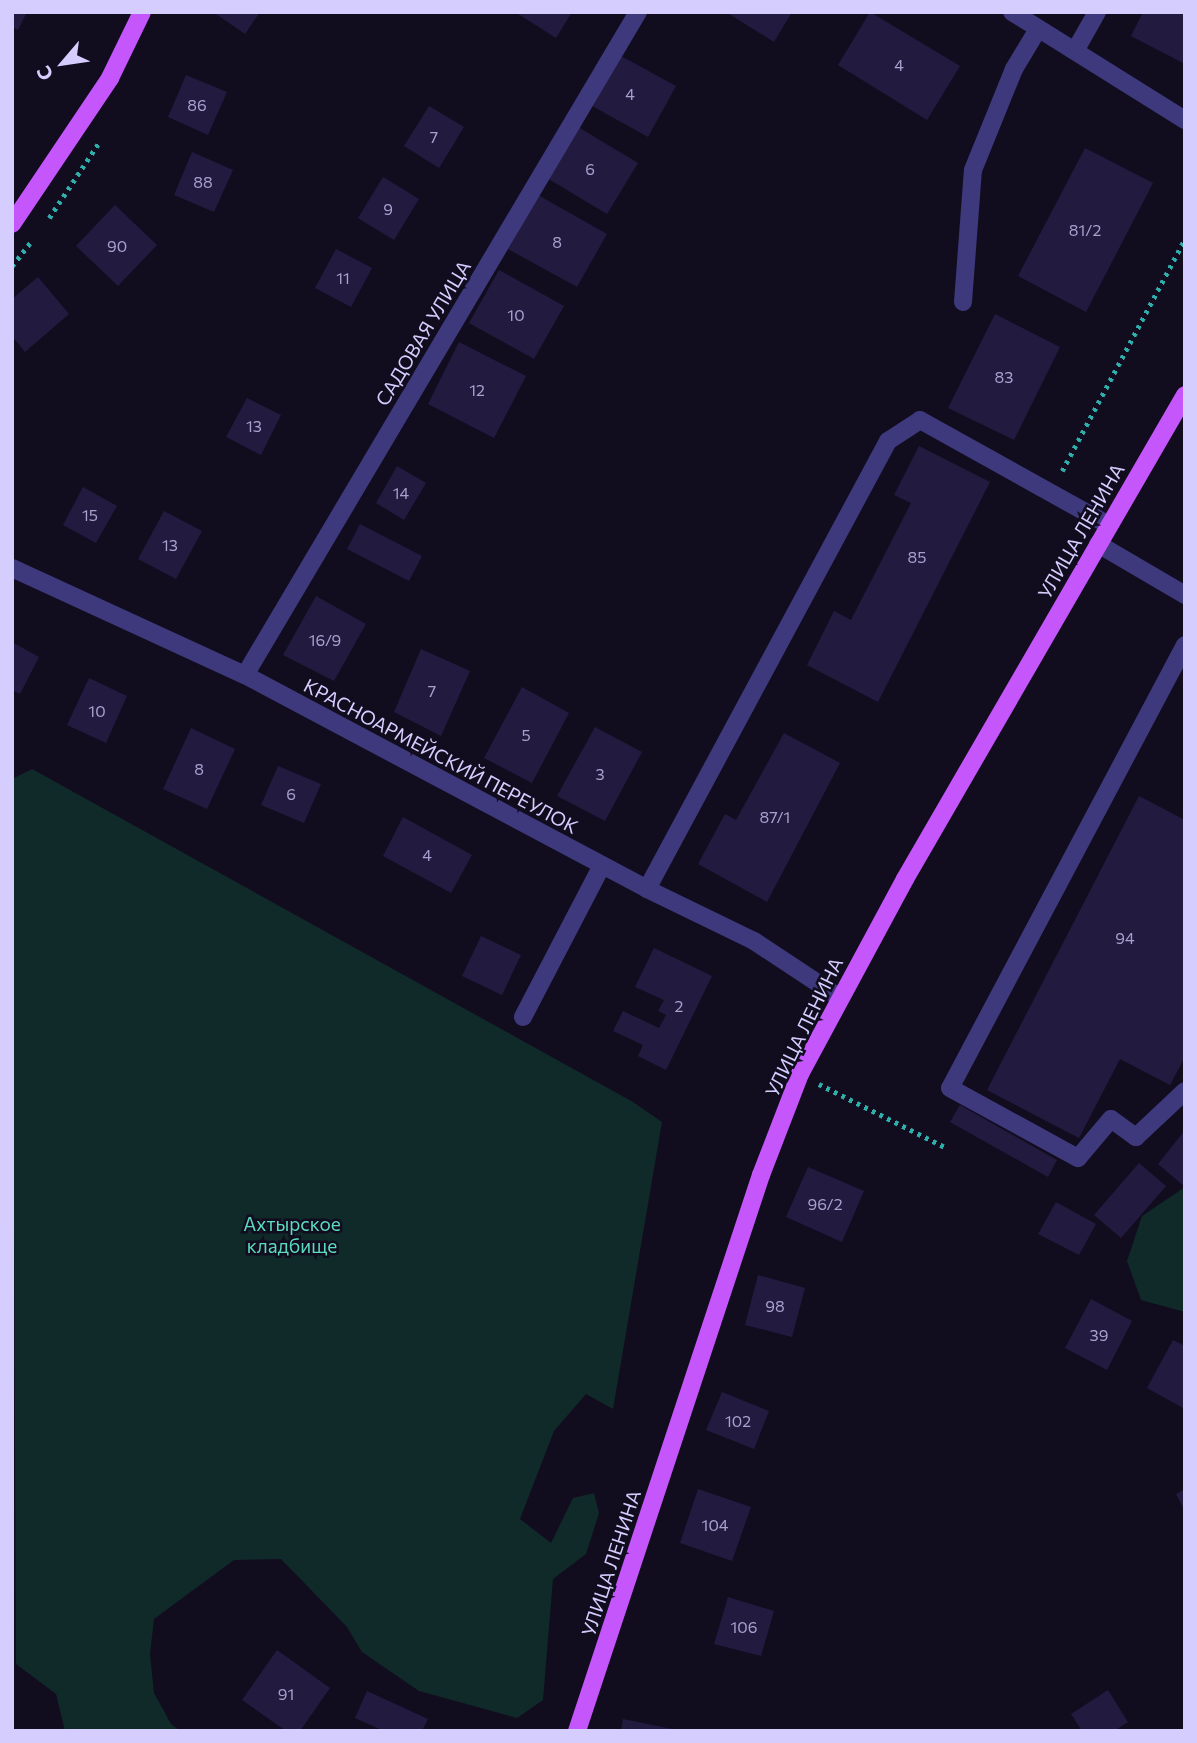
<!DOCTYPE html>
<meta charset="utf-8">
<style>
body{margin:0}
#map{position:relative;width:1197px;height:1743px;overflow:hidden;background:#110d1f;font-family:Commissioner,sans-serif}
div>[style]{position:absolute}
.green>*{inset:0;background:#102929}
.building>*{inset:0;background:#231a40}
.path>*{height:4.5px;margin-top:-2.25px;transform-origin:0;background:repeating-linear-gradient(90deg,#30aeab 0 3.5px,transparent 0 8.5px)}
.minor>*{height:18px;margin:-9px;padding:0 9px;transform-origin:9px;border-radius:9px;background:#3e397d}
.major>*{height:18px;margin:-9px;padding:0 9px;transform-origin:9px;border-radius:9px;background:#c456fb}
span{translate:-50% -50%;white-space:nowrap;text-align:center;line-height:1.15;-webkit-text-stroke:5px #110d1f;paint-order:stroke}
.number-label{font-size:16px;color:#a8a0ce}
.number-label span{-webkit-text-stroke-width:0}
.street-label{font-size:19px;color:#d4cdfe}
.park-label{font-size:19px;color:#5bdcc0}
.frame{position:absolute;inset:0;border:14px solid #d4cdfe;pointer-events:none}
.north{position:absolute;left:28px;top:28px;width:70px;height:70px;-webkit-text-stroke:5px #110d1f;paint-order:stroke;rotate:241deg;font-size:19px;font-weight:700;line-height:28px;text-align:center;color:#d4cdfe}
.north::after{content:'';display:block;margin:auto;width:24px;height:32px;background:#d4cdfe;clip-path:polygon(50% 0,100% 100%,50% 72%,0 100%)}
</style>
<div id="map">
<div class="green">
<i style="clip-path:polygon(32px 769px,633px 1102px,662px 1122px,613px 1409px,586px 1394px,554px 1431px,520px 1519px,551px 1543px,573px 1498px,594px 1493px,599px 1513px,586px 1554px,553px 1579px,543px 1700px,517px 1718px,419px 1691px,362px 1652px,347px 1627px,281px 1559px,234px 1560px,154px 1619px,150px 1654px,154px 1693px,171px 1724px,180px 1731px,65px 1731px,56px 1694px,16px 1664px,12px 779px)"></i>
<i style="clip-path:polygon(1185px 1187px,1185px 1312px,1141px 1300px,1127px 1261px,1142px 1216px)"></i>
</div>
<div class="building">
<i style="clip-path:polygon(12px 12px,27px 12px,18px 30px,12px 27px)"></i>
<i style="clip-path:polygon(213px 12px,260px 12px,245px 34px)"></i>
<i style="clip-path:polygon(515px 12px,572px 12px,556px 38px)"></i>
<i style="clip-path:polygon(726px 12px,792px 12px,774px 42px)"></i>
<i style="clip-path:polygon(870px 12px,960px 66px,927px 120px,838px 65px)"></i>
<i style="clip-path:polygon(1143px 12px,1185px 12px,1185px 64px,1131px 36px)"></i>
<i style="clip-path:polygon(612px 51px,676px 86px,648px 137px,585px 102px)"></i>
<i style="clip-path:polygon(186px 75px,227px 92px,208px 135px,168px 117px)"></i>
<i style="clip-path:polygon(429px 106px,464px 127px,439px 168px,404px 146px)"></i>
<i style="clip-path:polygon(573px 124px,638px 163px,607px 214px,542px 175px)"></i>
<i style="clip-path:polygon(1085px 148px,1153px 183px,1086px 312px,1018px 276px)"></i>
<i style="clip-path:polygon(192px 152px,233px 170px,214px 212px,174px 195px)"></i>
<i style="clip-path:polygon(383px 177px,419px 199px,394px 240px,358px 218px)"></i>
<i style="clip-path:polygon(538px 195px,607px 234px,577px 287px,508px 249px)"></i>
<i style="clip-path:polygon(115px 205px,157px 245px,118px 286px,76px 246px)"></i>
<i style="clip-path:polygon(336px 249px,372px 268px,351px 307px,315px 288px)"></i>
<i style="clip-path:polygon(499px 270px,564px 306px,534px 359px,469px 323px)"></i>
<i style="clip-path:polygon(38px 277px,69px 314px,25px 352px,12px 336px,12px 299px)"></i>
<i style="clip-path:polygon(995px 314px,1060px 347px,1014px 440px,948px 408px)"></i>
<i style="clip-path:polygon(459px 342px,526px 376px,494px 438px,428px 404px)"></i>
<i style="clip-path:polygon(247px 398px,281px 415px,261px 455px,226px 437px)"></i>
<i style="clip-path:polygon(919px 446px,990px 482px,878px 702px,807px 665px,834px 611px,851px 620px,911px 503px,894px 495px)"></i>
<i style="clip-path:polygon(397px 466px,426px 483px,404px 520px,376px 503px)"></i>
<i style="clip-path:polygon(83px 487px,117px 506px,96px 543px,63px 525px)"></i>
<i style="clip-path:polygon(164px 511px,202px 531px,176px 579px,138px 559px)"></i>
<i style="clip-path:polygon(360px 524px,422px 556px,409px 581px,347px 549px)"></i>
<i style="clip-path:polygon(316px 596px,366px 624px,334px 681px,283px 655px)"></i>
<i style="clip-path:polygon(12px 642px,39px 657px,20px 694px,12px 690px)"></i>
<i style="clip-path:polygon(421px 649px,470px 671px,441px 736px,394px 712px)"></i>
<i style="clip-path:polygon(89px 678px,127px 696px,106px 743px,67px 725px)"></i>
<i style="clip-path:polygon(522px 687px,569px 713px,532px 783px,484px 758px)"></i>
<i style="clip-path:polygon(595px 727px,642px 752px,605px 821px,557px 796px)"></i>
<i style="clip-path:polygon(191px 728px,235px 749px,207px 809px,163px 789px)"></i>
<i style="clip-path:polygon(784px 733px,840px 763px,767px 902px,698px 864px,725px 814px,736px 820px)"></i>
<i style="clip-path:polygon(278px 766px,321px 784px,304px 823px,261px 805px)"></i>
<i style="clip-path:polygon(1139px 796px,1185px 820px,1185px 1057px,1170px 1085px,1120px 1059px,1079px 1138px,987px 1090px)"></i>
<i style="clip-path:polygon(403px 817px,472px 855px,451px 893px,383px 856px)"></i>
<i style="clip-path:polygon(481px 936px,521px 955px,502px 995px,462px 976px)"></i>
<i style="clip-path:polygon(654px 948px,712px 976px,666px 1070px,638px 1056px,643px 1045px,613px 1031px,623px 1011px,659px 1028px,666px 1015px,658px 1011px,664px 1000px,635px 987px)"></i>
<i style="clip-path:polygon(960px 1105px,1057px 1160px,1048px 1177px,950px 1122px)"></i>
<i style="clip-path:polygon(1185px 1130px,1185px 1187px,1158px 1164px)"></i>
<i style="clip-path:polygon(1139px 1163px,1166px 1186px,1121px 1238px,1094px 1215px)"></i>
<i style="clip-path:polygon(808px 1167px,864px 1191px,842px 1242px,786px 1217px)"></i>
<i style="clip-path:polygon(1056px 1202px,1096px 1224px,1079px 1255px,1038px 1234px)"></i>
<i style="clip-path:polygon(758px 1275px,805px 1288px,792px 1337px,745px 1325px)"></i>
<i style="clip-path:polygon(1091px 1299px,1132px 1321px,1107px 1370px,1065px 1348px)"></i>
<i style="clip-path:polygon(1173px 1340px,1185px 1346px,1185px 1409px,1147px 1388px)"></i>
<i style="clip-path:polygon(722px 1392px,769px 1411px,754px 1449px,706px 1430px)"></i>
<i style="clip-path:polygon(698px 1489px,751px 1507px,732px 1561px,680px 1543px)"></i>
<i style="clip-path:polygon(1185px 1489px,1185px 1511px,1176px 1494px)"></i>
<i style="clip-path:polygon(728px 1597px,774px 1611px,761px 1656px,714px 1644px)"></i>
<i style="clip-path:polygon(277px 1650px,330px 1688px,300px 1731px,286px 1731px,242px 1700px)"></i>
<i style="clip-path:polygon(1108px 1690px,1128px 1722px,1114px 1731px,1082px 1731px,1071px 1714px)"></i>
<i style="clip-path:polygon(367px 1691px,428px 1719px,422px 1731px,384px 1731px,355px 1718px)"></i>
<i style="clip-path:polygon(623px 1719px,677px 1730px,677px 1731px,621px 1731px)"></i>
</div>
<div class="path">
<i style="left:49px;top:218px;width:89px;rotate:-56.5deg"></i>
<i style="left:12px;top:266px;width:31px;rotate:-52deg"></i>
<i style="left:1062px;top:471px;width:263px;rotate:-62.1deg"></i>
<i style="left:819px;top:1084px;width:143px;rotate:26.6deg"></i>
</div>
<div class="minor">
<i style="left:1012px;top:12px;width:204px;rotate:32deg"></i>
<i style="left:1075px;top:51px;width:45px;rotate:-60.6deg"></i>
<i style="left:963px;top:302px;width:132px;rotate:-85.7deg"></i>
<i style="left:973px;top:170px;width:109px;rotate:-67.9deg"></i>
<i style="left:1014px;top:69px;width:47px;rotate:-59deg"></i>
<i style="left:1098px;top:544px;width:101px;rotate:30.4deg"></i>
<i style="left:12px;top:568px;width:256px;rotate:24.7deg"></i>
<i style="left:245px;top:675px;width:455px;rotate:28deg"></i>
<i style="left:647px;top:889px;width:119px;rotate:25.9deg"></i>
<i style="left:754px;top:941px;width:103px;rotate:33.5deg"></i>
<i style="left:1185px;top:645px;width:501px;rotate:117.94deg"></i>
<i style="left:950px;top:1088px;width:146px;rotate:28.7deg"></i>
<i style="left:1078px;top:1158px;width:51px;rotate:-49.8deg"></i>
<i style="left:1111px;top:1119px;width:31px;rotate:36deg"></i>
<i style="left:1136px;top:1137px;width:67px;rotate:-43.2deg"></i>
<i style="left:245px;top:675px;width:771px;rotate:-59.34deg"></i>
<i style="left:647px;top:889px;width:509px;rotate:-61.72deg"></i>
<i style="left:888px;top:441px;width:38px;rotate:-33deg"></i>
<i style="left:920px;top:420px;width:216px;rotate:29.1deg"></i>
<i style="left:523px;top:1017px;width:171px;rotate:-62.5deg"></i>
</div>
<div class="major">
<i style="left:12px;top:224px;width:176px;rotate:-56.1deg"></i>
<i style="left:110px;top:78px;width:73px;rotate:-64.1deg"></i>
<i style="left:577px;top:1731px;width:586px;rotate:-71.69deg"></i>
<i style="left:761px;top:1175px;width:108px;rotate:-68.9deg"></i>
<i style="left:800px;top:1074px;width:221px;rotate:-61.7deg"></i>
<i style="left:905px;top:879px;width:559px;rotate:-59.95deg"></i>
</div>
<div class="number-label">
<span style="left:899px;top:65px">4</span>
<span style="left:630px;top:94px">4</span>
<span style="left:197px;top:105px">86</span>
<span style="left:434px;top:137px">7</span>
<span style="left:590px;top:169px">6</span>
<span style="left:203px;top:182px">88</span>
<span style="left:388px;top:209px">9</span>
<span style="left:1085px;top:230px">81/2</span>
<span style="left:557px;top:242px">8</span>
<span style="left:117px;top:246px">90</span>
<span style="left:343px;top:278px">11</span>
<span style="left:516px;top:315px">10</span>
<span style="left:1004px;top:377px">83</span>
<span style="left:477px;top:390px">12</span>
<span style="left:254px;top:426px">13</span>
<span style="left:401px;top:493px">14</span>
<span style="left:90px;top:515px">15</span>
<span style="left:170px;top:545px">13</span>
<span style="left:917px;top:557px">85</span>
<span style="left:325px;top:640px">16/9</span>
<span style="left:432px;top:691px">7</span>
<span style="left:97px;top:711px">10</span>
<span style="left:526px;top:735px">5</span>
<span style="left:199px;top:769px">8</span>
<span style="left:600px;top:774px">3</span>
<span style="left:291px;top:794px">6</span>
<span style="left:775px;top:817px">87/1</span>
<span style="left:427px;top:855px">4</span>
<span style="left:1125px;top:938px">94</span>
<span style="left:679px;top:1006px">2</span>
<span style="left:825px;top:1204px">96/2</span>
<span style="left:775px;top:1306px">98</span>
<span style="left:1099px;top:1335px">39</span>
<span style="left:738px;top:1421px">102</span>
<span style="left:715px;top:1525px">104</span>
<span style="left:744px;top:1627px">106</span>
<span style="left:286px;top:1694px">91</span>
</div>
<div class="street-label">
<span style="left:423px;top:333px;rotate:-59deg">САДОВАЯ УЛИЦА</span>
<span style="left:1081px;top:531px;rotate:-60deg">УЛИЦА ЛЕНИНА</span>
<span style="left:441px;top:756px;rotate:28deg">КРАСНОАРМЕЙСКИЙ ПЕРЕУЛОК</span>
<span style="left:804px;top:1027px;rotate:-64deg">УЛИЦА ЛЕНИНА</span>
<span style="left:611px;top:1563px;rotate:-72deg">УЛИЦА ЛЕНИНА</span>
</div>
<div class="park-label">
<span style="left:292px;top:1235px">Ахтырское<br>кладбище</span>
</div>
<div class="frame"></div>
<div class="north">С</div>
</div>
